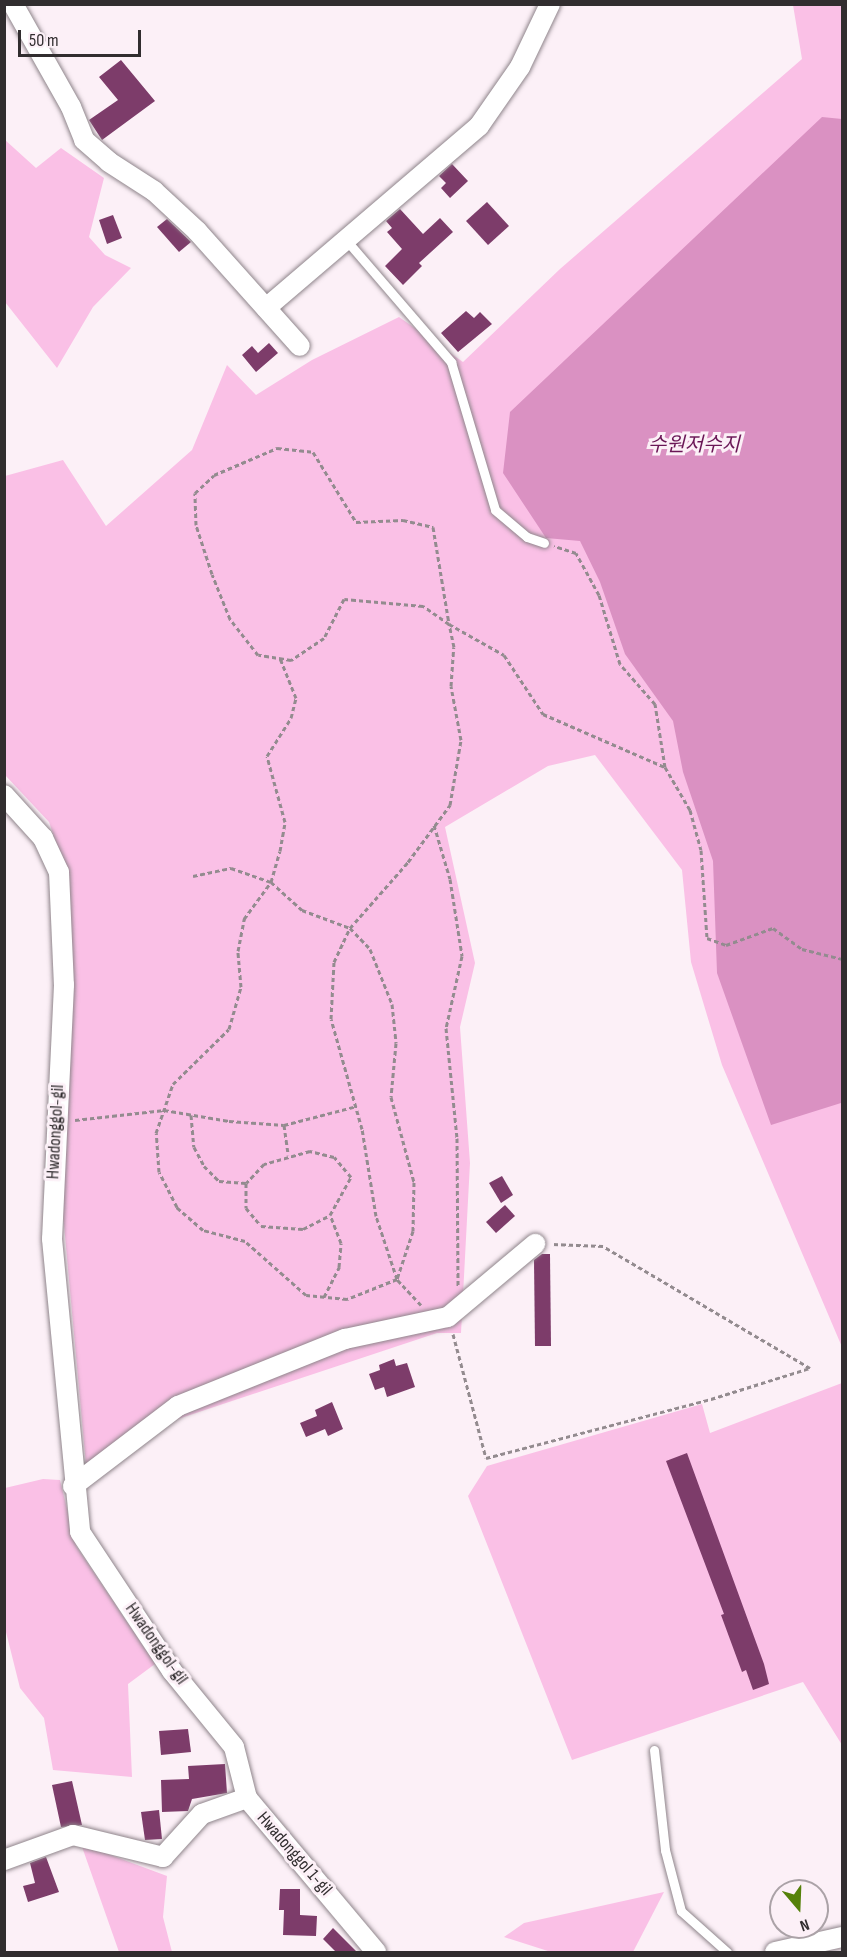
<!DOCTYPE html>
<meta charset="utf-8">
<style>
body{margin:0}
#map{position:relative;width:847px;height:1957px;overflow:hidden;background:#fcf0f7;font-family:"Sofia Sans Condensed","Noto Sans KR",sans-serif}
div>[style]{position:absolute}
.green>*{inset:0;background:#fac0e6}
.water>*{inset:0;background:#da91c2}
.building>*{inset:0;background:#7d3c6a}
.path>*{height:3px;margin-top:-1.5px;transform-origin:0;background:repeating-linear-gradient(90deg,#938b8f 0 4.5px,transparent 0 7.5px)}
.roads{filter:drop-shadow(0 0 2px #8f858b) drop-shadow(0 0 2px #8f858b)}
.lane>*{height:9px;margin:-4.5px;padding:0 4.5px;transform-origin:4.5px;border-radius:4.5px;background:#fff}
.street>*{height:20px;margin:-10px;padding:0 10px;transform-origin:10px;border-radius:10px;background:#fff}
span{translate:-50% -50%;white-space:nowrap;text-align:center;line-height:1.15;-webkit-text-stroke:6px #fcf0f7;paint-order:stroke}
.street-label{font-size:18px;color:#312d2f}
.water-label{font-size:20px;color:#6a1656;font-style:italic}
.frame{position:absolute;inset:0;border:6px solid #312d2f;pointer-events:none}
.north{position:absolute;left:769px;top:1879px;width:60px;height:60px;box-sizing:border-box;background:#fcf0f7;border:2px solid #aba2a7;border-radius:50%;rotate:161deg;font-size:16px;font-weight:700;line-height:24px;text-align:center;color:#312d2f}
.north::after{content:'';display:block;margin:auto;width:21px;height:27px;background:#55810a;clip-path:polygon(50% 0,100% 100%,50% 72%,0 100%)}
.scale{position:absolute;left:18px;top:30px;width:123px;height:27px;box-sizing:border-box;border:3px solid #312d2f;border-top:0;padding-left:8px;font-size:18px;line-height:21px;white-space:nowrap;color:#312d2f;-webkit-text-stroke:4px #fcf0f7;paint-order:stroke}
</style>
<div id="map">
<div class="green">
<i style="clip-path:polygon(793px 5px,842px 5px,842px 1347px,722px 1065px,691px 962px,682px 870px,595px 755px,548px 766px,445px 827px,475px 963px,460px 1027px,470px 1163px,461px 1333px,437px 1333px,175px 1420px,88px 1487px,63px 1214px,71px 971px,65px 869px,49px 822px,5px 775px,5px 476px,63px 460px,106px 526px,192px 450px,227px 365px,256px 395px,312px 360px,399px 317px,463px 362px,560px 269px,802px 59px)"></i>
<i style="clip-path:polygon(4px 139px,36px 168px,61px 148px,104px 178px,89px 237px,105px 255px,131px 268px,93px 307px,57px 368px,5px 302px)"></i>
<i style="clip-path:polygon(842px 1383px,842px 1745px,803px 1682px,572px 1760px,468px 1496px,487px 1466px,702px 1404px,710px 1433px)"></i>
<i style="clip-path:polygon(43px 1479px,60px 1480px,76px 1546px,155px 1664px,128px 1684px,132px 1777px,53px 1770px,44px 1718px,20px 1688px,5px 1628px,5px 1488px)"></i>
<i style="clip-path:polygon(81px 1844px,167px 1876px,163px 1917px,172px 1952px,119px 1952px)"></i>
<i style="clip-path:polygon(664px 1892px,633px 1952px,551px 1952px,504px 1937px,524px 1923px)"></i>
</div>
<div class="water">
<i style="clip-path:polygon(822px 117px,842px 119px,842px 1096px,841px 1103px,771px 1125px,717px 973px,713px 861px,683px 772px,673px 721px,625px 654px,600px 582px,580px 541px,546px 538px,503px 473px,510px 412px)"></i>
</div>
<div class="building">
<i style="clip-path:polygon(121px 60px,155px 101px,102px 140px,89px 120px,118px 100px,99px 77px)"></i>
<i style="clip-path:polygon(452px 164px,468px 181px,450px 198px,441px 188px,446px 183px,439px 176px)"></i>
<i style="clip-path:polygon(487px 202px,509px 226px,488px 245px,466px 221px)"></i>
<i style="clip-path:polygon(400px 209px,423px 234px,440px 218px,453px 232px,419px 263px,422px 266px,403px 285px,385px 266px,402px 249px,387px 232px,392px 228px,386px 221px)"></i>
<i style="clip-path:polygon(113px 215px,122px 238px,107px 244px,99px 220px)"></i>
<i style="clip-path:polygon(167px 219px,191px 242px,179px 252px,157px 227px)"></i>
<i style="clip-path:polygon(466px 311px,474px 318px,480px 312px,492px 324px,458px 352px,441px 333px)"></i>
<i style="clip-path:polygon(269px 343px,278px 353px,256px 372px,242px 355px,252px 346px,258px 353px)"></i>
<i style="clip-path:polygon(502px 1176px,513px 1195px,501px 1203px,489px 1183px)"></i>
<i style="clip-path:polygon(505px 1205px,515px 1216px,496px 1233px,486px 1222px)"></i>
<i style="clip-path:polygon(542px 1254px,550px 1254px,551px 1346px,535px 1346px,534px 1260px)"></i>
<i style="clip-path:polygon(394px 1359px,396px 1366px,407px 1363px,415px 1387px,387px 1397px,384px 1387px,375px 1390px,369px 1374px,380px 1370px,379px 1365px)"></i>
<i style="clip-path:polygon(332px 1402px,343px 1429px,328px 1436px,325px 1429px,306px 1437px,300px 1423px,317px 1416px,315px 1410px)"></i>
<i style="clip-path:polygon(687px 1453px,764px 1664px,769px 1684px,753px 1690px,746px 1670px,742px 1672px,721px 1615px,724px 1614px,666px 1461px)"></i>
<i style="clip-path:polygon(188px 1729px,191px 1752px,161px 1755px,159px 1731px)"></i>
<i style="clip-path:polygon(225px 1764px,227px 1793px,192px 1799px,188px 1811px,162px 1812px,161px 1780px,189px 1779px,188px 1766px)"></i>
<i style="clip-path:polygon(72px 1781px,82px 1825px,61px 1827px,52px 1785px)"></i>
<i style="clip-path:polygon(159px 1810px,162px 1839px,145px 1840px,141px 1812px)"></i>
<i style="clip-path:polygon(46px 1857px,59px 1892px,28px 1902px,23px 1886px,35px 1883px,30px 1863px)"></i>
<i style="clip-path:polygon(280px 1889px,300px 1889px,300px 1915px,317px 1916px,316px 1936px,283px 1935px,284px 1910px,279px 1910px)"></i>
<i style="clip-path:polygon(333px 1928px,358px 1953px,337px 1953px,323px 1939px)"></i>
</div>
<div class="path">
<i style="left:665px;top:767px;width:50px;rotate:59.8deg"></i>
<i style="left:690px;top:810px;width:41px;rotate:74.6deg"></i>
<i style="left:701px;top:850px;width:88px;rotate:86.1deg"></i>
<i style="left:707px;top:938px;width:20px;rotate:20deg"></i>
<i style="left:726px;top:945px;width:50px;rotate:-19.9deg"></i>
<i style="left:773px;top:928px;width:36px;rotate:36deg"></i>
<i style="left:802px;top:949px;width:41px;rotate:14deg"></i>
<i style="left:434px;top:825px;width:56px;rotate:73.5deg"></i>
<i style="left:450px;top:879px;width:78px;rotate:81.1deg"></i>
<i style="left:462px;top:956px;width:74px;rotate:102.5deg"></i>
<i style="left:446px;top:1028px;width:111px;rotate:84.3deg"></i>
<i style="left:457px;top:1138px;width:148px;rotate:89.6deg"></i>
<i style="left:193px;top:876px;width:39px;rotate:-12deg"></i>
<i style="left:231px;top:868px;width:42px;rotate:19.3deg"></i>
<i style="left:271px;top:882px;width:42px;rotate:42.1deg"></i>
<i style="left:302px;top:910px;width:51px;rotate:20.6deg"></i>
<i style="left:350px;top:928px;width:29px;rotate:46deg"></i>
<i style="left:370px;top:949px;width:59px;rotate:68.2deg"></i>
<i style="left:392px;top:1004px;width:39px;rotate:84deg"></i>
<i style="left:396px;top:1043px;width:54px;rotate:95.3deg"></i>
<i style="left:391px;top:1097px;width:88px;rotate:74.9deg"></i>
<i style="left:414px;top:1182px;width:49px;rotate:91.2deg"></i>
<i style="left:413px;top:1231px;width:51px;rotate:108.4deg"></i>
<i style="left:397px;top:1279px;width:54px;rotate:158.2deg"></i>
<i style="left:347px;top:1299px;width:41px;rotate:-174.4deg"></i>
<i style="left:306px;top:1295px;width:81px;rotate:-138.5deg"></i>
<i style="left:245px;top:1241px;width:43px;rotate:-165.3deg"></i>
<i style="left:203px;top:1230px;width:35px;rotate:-139deg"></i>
<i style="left:177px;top:1207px;width:39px;rotate:-117deg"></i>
<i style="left:159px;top:1172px;width:39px;rotate:-94deg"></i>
<i style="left:156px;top:1133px;width:52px;rotate:-70.9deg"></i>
<i style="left:173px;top:1084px;width:78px;rotate:-44.5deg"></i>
<i style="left:229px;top:1029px;width:44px;rotate:-74.1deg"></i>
<i style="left:241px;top:987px;width:36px;rotate:-95deg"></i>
<i style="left:238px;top:951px;width:33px;rotate:-79deg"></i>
<i style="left:244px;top:919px;width:46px;rotate:-53.9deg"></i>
<i style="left:271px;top:882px;width:32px;rotate:-74deg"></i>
<i style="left:280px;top:851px;width:29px;rotate:-80deg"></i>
<i style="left:285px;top:822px;width:68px;rotate:-105.3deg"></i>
<i style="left:267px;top:756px;width:45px;rotate:-57.7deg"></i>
<i style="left:291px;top:718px;width:21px;rotate:-76deg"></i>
<i style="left:296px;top:698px;width:43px;rotate:-111.8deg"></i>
<i style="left:191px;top:1115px;width:32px;rotate:85deg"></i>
<i style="left:194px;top:1147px;width:21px;rotate:62deg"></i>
<i style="left:204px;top:1166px;width:21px;rotate:45deg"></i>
<i style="left:219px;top:1181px;width:27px;rotate:4deg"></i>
<i style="left:75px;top:1120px;width:90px;rotate:-6.4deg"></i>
<i style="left:164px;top:1110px;width:66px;rotate:9.6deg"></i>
<i style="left:229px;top:1121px;width:55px;rotate:4.2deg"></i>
<i style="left:284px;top:1125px;width:75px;rotate:-14.6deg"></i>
<i style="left:284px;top:1125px;width:30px;rotate:82deg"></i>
<i style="left:324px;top:1297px;width:34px;rotate:-63deg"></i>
<i style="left:339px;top:1267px;width:24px;rotate:-85deg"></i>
<i style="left:341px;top:1243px;width:30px;rotate:-111deg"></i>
<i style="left:330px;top:1215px;width:43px;rotate:-61.1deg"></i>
<i style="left:351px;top:1177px;width:26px;rotate:-130deg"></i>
<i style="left:334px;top:1157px;width:25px;rotate:-166deg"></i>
<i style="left:310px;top:1151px;width:48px;rotate:164.2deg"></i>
<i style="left:264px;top:1164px;width:26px;rotate:133deg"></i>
<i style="left:246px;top:1183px;width:25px;rotate:90deg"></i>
<i style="left:246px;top:1208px;width:23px;rotate:50deg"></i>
<i style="left:261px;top:1226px;width:42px;rotate:4.1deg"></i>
<i style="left:303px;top:1229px;width:30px;rotate:-27deg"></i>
<i style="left:421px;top:1305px;width:35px;rotate:-133deg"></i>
<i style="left:397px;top:1279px;width:66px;rotate:-108.4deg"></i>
<i style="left:376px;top:1216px;width:88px;rotate:-99.1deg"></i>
<i style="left:362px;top:1129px;width:114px;rotate:-105.7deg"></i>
<i style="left:331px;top:1019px;width:57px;rotate:-87deg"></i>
<i style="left:334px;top:962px;width:38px;rotate:-65deg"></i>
<i style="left:350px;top:928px;width:88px;rotate:-48.7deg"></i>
<i style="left:408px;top:862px;width:71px;rotate:-53.6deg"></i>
<i style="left:450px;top:805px;width:66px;rotate:-80.4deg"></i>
<i style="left:461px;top:740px;width:55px;rotate:-100.5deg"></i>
<i style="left:451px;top:686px;width:39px;rotate:-86deg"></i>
<i style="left:454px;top:647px;width:24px;rotate:-102deg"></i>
<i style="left:449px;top:624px;width:32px;rotate:-145deg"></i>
<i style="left:423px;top:606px;width:79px;rotate:-174.9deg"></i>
<i style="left:344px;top:599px;width:44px;rotate:117.1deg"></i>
<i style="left:324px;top:638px;width:40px;rotate:146deg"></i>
<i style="left:291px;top:660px;width:33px;rotate:-171deg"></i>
<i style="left:258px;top:655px;width:46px;rotate:-127.9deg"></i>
<i style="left:230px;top:619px;width:48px;rotate:-111.8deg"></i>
<i style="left:212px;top:574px;width:52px;rotate:-108.1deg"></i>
<i style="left:196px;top:525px;width:32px;rotate:-92deg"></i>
<i style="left:195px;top:493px;width:26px;rotate:-43deg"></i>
<i style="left:214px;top:475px;width:69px;rotate:-23.2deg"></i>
<i style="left:277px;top:448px;width:36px;rotate:6deg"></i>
<i style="left:313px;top:452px;width:82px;rotate:58.4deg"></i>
<i style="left:356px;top:522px;width:47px;rotate:-2.4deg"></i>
<i style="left:403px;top:520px;width:31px;rotate:13deg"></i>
<i style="left:433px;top:527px;width:98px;rotate:80.6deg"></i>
<i style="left:449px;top:624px;width:63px;rotate:29.4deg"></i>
<i style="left:504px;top:655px;width:71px;rotate:56.5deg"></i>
<i style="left:543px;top:714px;width:133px;rotate:23.5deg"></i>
<i style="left:665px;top:767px;width:64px;rotate:-99deg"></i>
<i style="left:655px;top:704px;width:53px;rotate:-131.2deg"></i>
<i style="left:620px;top:664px;width:72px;rotate:-106.9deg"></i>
<i style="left:599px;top:595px;width:48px;rotate:-118.7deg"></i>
<i style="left:576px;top:553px;width:23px;rotate:-162deg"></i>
<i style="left:453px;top:1334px;width:128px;rotate:75.1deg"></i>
<i style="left:486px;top:1458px;width:233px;rotate:-14.7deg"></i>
<i style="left:711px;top:1399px;width:104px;rotate:-17.4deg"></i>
<i style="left:810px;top:1368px;width:240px;rotate:-149.5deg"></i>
<i style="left:603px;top:1246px;width:51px;rotate:-177.8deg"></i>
</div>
<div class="roads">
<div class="lane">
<i style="left:347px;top:241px;width:160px;rotate:49.3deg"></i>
<i style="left:451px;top:362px;width:154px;rotate:73.4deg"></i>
<i style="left:495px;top:510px;width:42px;rotate:40.2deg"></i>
<i style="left:527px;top:537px;width:18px;rotate:19deg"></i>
<i style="left:654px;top:1750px;width:101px;rotate:83.7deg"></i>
<i style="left:665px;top:1850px;width:63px;rotate:75.3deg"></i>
<i style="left:681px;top:1911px;width:62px;rotate:41.7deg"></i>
</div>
<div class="street">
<i style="left:13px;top:4px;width:118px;rotate:60.6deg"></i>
<i style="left:71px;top:107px;width:35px;rotate:68deg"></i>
<i style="left:84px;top:140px;width:33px;rotate:41deg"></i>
<i style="left:109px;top:162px;width:54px;rotate:32.8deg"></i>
<i style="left:154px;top:191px;width:59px;rotate:42.9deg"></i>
<i style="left:197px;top:231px;width:154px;rotate:48.2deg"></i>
<i style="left:266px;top:308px;width:280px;rotate:-40.5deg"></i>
<i style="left:479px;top:126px;width:72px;rotate:-55.2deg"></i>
<i style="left:520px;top:67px;width:70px;rotate:-64.5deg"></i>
<i style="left:4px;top:795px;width:58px;rotate:47.8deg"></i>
<i style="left:43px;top:838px;width:38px;rotate:65deg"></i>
<i style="left:59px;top:872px;width:113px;rotate:87.5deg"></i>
<i style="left:64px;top:985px;width:254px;rotate:92.7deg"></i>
<i style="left:52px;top:1239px;width:294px;rotate:84.5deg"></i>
<i style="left:80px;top:1532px;width:167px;rotate:56.5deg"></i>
<i style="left:172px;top:1671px;width:98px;rotate:50.8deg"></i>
<i style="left:234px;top:1747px;width:53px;rotate:75.7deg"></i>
<i style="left:73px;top:1486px;width:132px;rotate:-37.3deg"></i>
<i style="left:178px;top:1406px;width:180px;rotate:-21.9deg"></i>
<i style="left:345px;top:1339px;width:105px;rotate:-12.1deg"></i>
<i style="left:448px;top:1317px;width:114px;rotate:-40deg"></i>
<i style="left:4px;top:1860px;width:73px;rotate:-19.9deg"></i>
<i style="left:73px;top:1835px;width:93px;rotate:13.7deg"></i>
<i style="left:163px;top:1857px;width:58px;rotate:-47.8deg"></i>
<i style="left:202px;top:1814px;width:48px;rotate:-19.6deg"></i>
<i style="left:247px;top:1798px;width:201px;rotate:50deg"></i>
<i style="left:775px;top:1952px;width:69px;rotate:-12.6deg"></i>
</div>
</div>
<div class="street-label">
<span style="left:56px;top:1132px;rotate:-87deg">Hwadonggol-gil</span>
<span style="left:156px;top:1644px;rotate:55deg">Hwadonggol-gil</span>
<span style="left:294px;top:1854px;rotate:49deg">Hwadonggol 1-gil</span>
</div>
<div class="water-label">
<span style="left:694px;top:445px">수원저수지</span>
</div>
<div class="frame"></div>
<div class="north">N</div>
<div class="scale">50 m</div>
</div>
